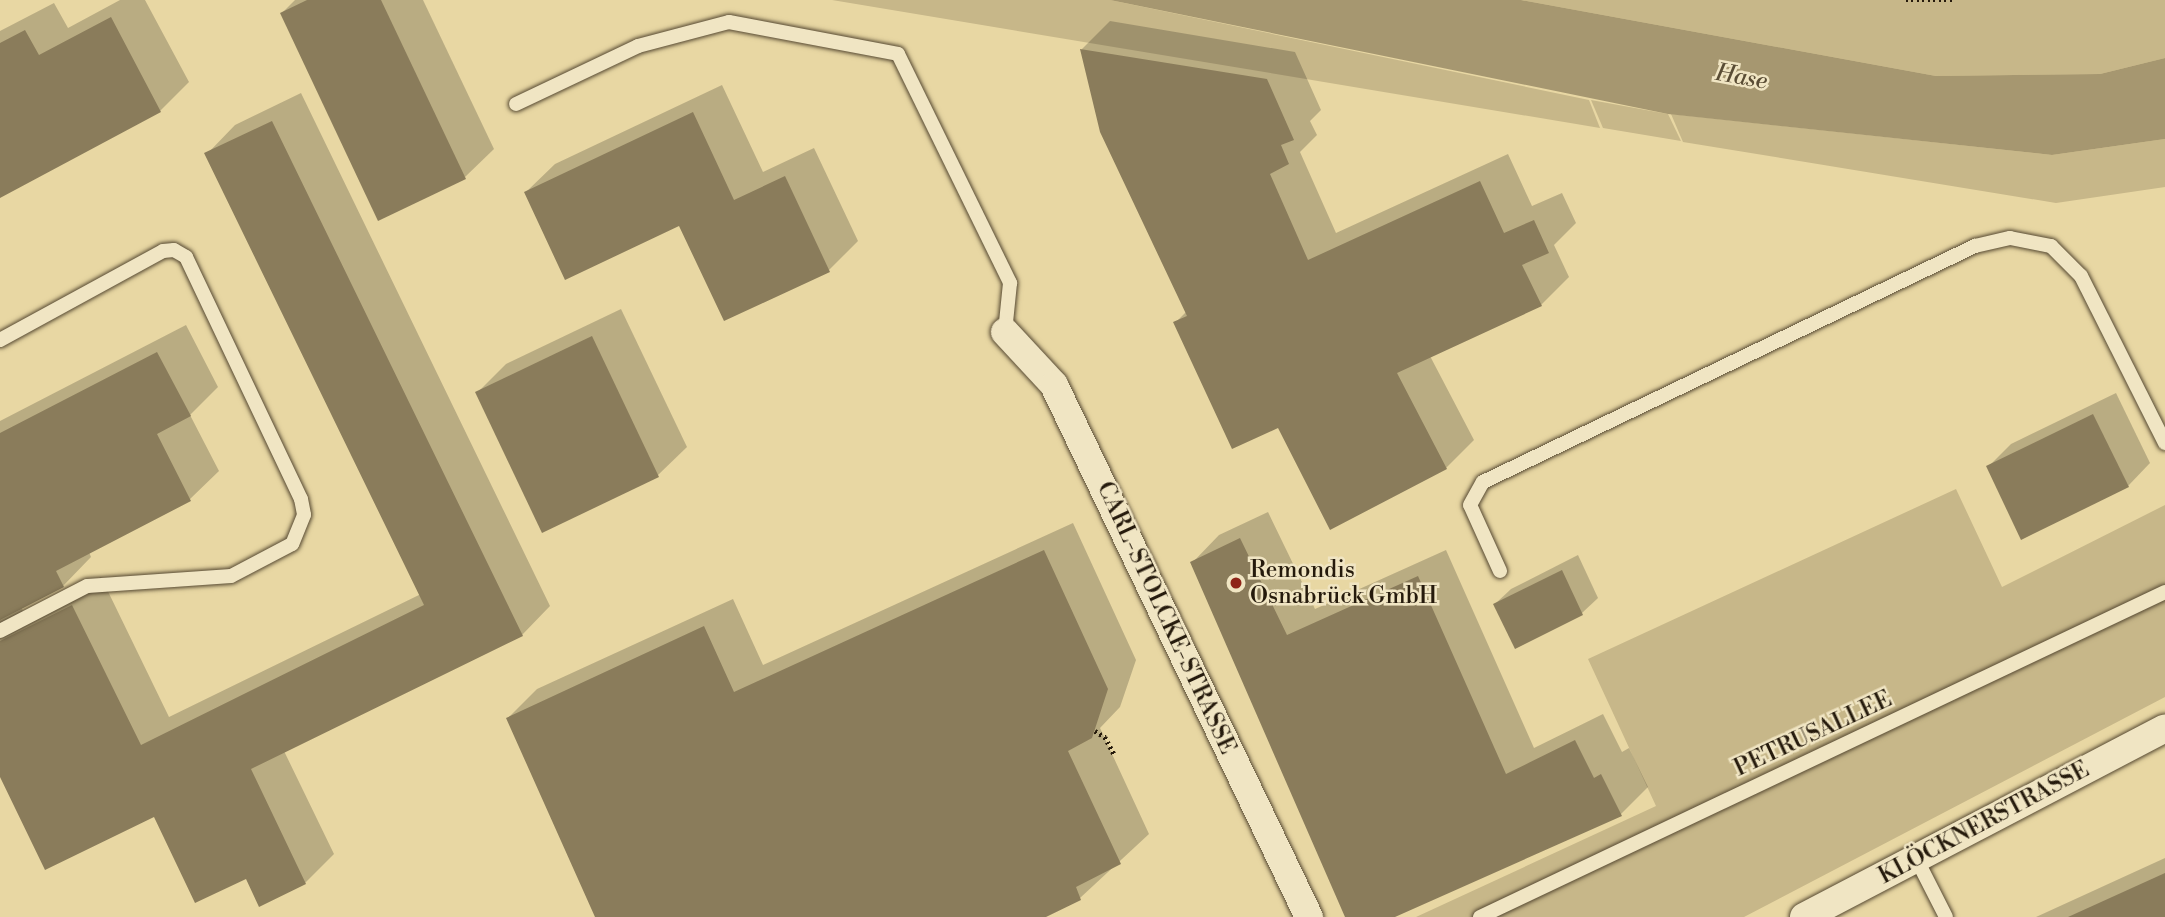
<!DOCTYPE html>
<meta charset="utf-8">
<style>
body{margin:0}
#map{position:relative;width:2165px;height:917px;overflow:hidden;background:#e8d7a3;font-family:"Libre Bodoni",serif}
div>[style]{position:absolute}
.green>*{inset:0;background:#c7b789}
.water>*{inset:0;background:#a69770}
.shadow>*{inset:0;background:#0003}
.building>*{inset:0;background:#8a7c5b}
.path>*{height:4.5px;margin-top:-2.25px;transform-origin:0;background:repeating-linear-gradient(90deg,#251a0c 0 2px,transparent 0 5.5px)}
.roads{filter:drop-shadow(0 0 2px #564932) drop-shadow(0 0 2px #564932)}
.service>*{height:14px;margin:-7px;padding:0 7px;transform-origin:7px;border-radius:7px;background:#f0e5c3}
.minor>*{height:28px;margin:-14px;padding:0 14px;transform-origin:14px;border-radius:14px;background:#f0e5c3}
.dots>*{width:19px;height:19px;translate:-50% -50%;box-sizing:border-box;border:4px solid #f0e5c3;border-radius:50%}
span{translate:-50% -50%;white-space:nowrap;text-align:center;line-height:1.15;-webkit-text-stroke:5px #f0e5c3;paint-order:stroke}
.poi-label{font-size:23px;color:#251a0c}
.left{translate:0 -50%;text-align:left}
.street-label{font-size:23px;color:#251a0c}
.water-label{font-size:24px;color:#594c34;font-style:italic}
</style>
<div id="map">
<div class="green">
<i style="clip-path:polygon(832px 0,1110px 0,1589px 100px,1600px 128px)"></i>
<i style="clip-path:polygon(1521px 0,2165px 0,2165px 58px,2100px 74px,1936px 76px)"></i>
<i style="clip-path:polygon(1591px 100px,1668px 114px,1681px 141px,1603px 128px)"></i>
<i style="clip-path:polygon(1671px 114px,2052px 155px,2165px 139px,2165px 187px,2056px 203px,1683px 142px)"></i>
<i style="clip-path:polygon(1956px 489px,2002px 587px,2165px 505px,2165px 697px,1744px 917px,1416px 917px,1656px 806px,1588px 659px)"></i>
</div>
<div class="water">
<i style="clip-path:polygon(1110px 0,1521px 0,1936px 76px,2100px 74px,2165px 58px,2165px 139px,2052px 155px,1668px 114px)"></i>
</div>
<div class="shadow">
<i style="clip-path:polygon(120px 0,145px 0,189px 82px,160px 111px,0 196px,0 31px,54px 3px,68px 28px)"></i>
<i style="clip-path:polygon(295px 0,423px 0,494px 149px,465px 177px,282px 13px)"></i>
<i style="clip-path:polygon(1110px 21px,1295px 52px,1321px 110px,1310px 121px,1317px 135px,1300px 152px,1336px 233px,1508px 154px,1532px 206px,1562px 193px,1576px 223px,1554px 245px,1569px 277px,1541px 305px,1430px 356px,1474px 440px,1446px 468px,1278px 426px,1175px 323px,1187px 311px,1101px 131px,1082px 49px)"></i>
<i style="clip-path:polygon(722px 85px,763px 172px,814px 148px,858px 241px,829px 270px,680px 224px,526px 192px,555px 164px)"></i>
<i style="clip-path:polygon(301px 93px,550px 606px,522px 635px,284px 751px,334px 854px,305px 883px,155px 814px,0 773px,0 421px,186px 325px,218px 387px,190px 415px,219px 471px,190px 499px,89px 552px,91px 557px,63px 586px,21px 607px,23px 611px,34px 612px,101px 577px,169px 717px,421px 594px,207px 154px,235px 125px)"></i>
<i style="clip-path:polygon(621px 309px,687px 447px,658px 475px,543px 531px,477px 393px,506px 364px)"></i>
<i style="clip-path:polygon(2116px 393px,2150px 463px,2128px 486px,1988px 467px,2011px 444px)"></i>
<i style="clip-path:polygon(1268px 512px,1315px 609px,1446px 550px,1534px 748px,1603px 714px,1622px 752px,1629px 748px,1648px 787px,1621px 814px,1391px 917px,1347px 917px,1192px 563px,1219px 535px)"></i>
<i style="clip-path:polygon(1073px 523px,1136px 660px,1120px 707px,1100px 728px,1149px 834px,1080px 898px,1042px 917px,597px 917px,508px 718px,537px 689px,733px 599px,763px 665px)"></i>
<i style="clip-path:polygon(1578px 555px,1598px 598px,1582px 613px,1516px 647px,1495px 604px,1511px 589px)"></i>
<i style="clip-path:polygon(2165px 858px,2165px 917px,2036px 917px)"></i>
</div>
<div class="building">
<i style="clip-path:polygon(307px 0,381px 0,466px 179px,378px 221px,280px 13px)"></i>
<i style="clip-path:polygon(111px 17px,161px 112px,0 198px,0 43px,25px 30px,39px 55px)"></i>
<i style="clip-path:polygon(1080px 49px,1267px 79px,1294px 140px,1281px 145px,1289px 164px,1270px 174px,1308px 260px,1480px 181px,1504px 233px,1534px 220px,1549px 253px,1522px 265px,1542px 306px,1397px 373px,1447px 469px,1330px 530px,1278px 428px,1232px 449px,1173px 322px,1187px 316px,1100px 132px)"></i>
<i style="clip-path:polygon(693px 112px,734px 200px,785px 176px,830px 272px,724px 321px,679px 226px,565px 280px,524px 192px)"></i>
<i style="clip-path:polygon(272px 121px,523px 636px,251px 769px,306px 884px,259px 907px,246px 879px,195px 903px,154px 817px,45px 870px,0 777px,0 641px,72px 605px,141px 745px,424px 605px,204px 153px)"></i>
<i style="clip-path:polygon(592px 336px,659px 477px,542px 533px,475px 392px)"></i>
<i style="clip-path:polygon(157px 352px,191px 416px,157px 434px,191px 501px,56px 571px,64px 587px,0 620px,0 433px)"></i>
<i style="clip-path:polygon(2093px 414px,2129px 487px,2021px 540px,1986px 466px)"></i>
<i style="clip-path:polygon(1240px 538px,1287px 635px,1418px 576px,1506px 774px,1575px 740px,1594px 778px,1601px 774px,1622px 816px,1395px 917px,1345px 917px,1190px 562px)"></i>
<i style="clip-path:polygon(1044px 550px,1108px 689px,1092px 738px,1068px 751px,1121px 864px,1076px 887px,1081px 900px,1046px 917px,595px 917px,506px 718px,704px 626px,734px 692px)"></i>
<i style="clip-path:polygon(1562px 570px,1583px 615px,1515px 649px,1493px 604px)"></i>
<i style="clip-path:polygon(2165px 873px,2165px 917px,2068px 917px)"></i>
</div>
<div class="path">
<i style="left:1906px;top:0;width:48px"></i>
<i style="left:1095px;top:731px;width:12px;rotate:31deg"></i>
<i style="left:1105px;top:737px;width:21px;rotate:62deg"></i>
</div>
<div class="roads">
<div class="service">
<i style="left:516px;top:104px;width:135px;rotate:-25.4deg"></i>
<i style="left:638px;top:46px;width:94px;rotate:-14.8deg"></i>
<i style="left:729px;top:22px;width:172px;rotate:10.7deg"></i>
<i style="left:898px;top:54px;width:255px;rotate:63.9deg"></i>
<i style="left:1010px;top:283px;width:49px;rotate:95.8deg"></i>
<i style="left:0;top:340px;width:186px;rotate:-28.6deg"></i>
<i style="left:163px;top:251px;width:11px;rotate:-5deg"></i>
<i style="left:174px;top:250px;width:14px;rotate:30deg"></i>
<i style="left:186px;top:257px;width:268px;rotate:64.6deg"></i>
<i style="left:301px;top:499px;width:16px;rotate:79deg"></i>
<i style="left:304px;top:515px;width:31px;rotate:112deg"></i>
<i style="left:292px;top:544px;width:69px;rotate:152.3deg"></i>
<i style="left:231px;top:576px;width:144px;rotate:176deg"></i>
<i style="left:87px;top:586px;width:98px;rotate:152.7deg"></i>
<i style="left:1500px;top:571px;width:72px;rotate:-114.4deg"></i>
<i style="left:1470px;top:505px;width:26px;rotate:-61deg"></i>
<i style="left:1483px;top:482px;width:546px;rotate:-25.63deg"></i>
<i style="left:1975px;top:246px;width:36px;rotate:-13deg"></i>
<i style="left:2010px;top:238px;width:42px;rotate:11deg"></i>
<i style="left:2051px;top:246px;width:42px;rotate:45deg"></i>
<i style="left:2081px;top:276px;width:187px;rotate:63.3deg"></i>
<i style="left:1916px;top:858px;width:66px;rotate:63deg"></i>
<i style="left:1480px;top:917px;width:758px;rotate:-25.38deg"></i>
</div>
<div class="minor">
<i style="left:1005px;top:332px;width:72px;rotate:47.2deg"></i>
<i style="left:1054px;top:385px;width:590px;rotate:64.39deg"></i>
<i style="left:1804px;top:917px;width:407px;rotate:-27.6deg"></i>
</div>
</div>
<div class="dots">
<i style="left:1236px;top:583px;background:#8f2418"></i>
</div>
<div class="poi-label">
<span class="left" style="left:1250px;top:583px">Remondis<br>Osnabrück GmbH</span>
</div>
<div class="street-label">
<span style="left:1166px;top:618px;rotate:65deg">CARL-STOLCKE-STRASSE</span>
<span style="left:1813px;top:734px;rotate:-25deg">PETRUSALLEE</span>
<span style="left:1984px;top:823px;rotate:-28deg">KLÖCKNERSTRASSE</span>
</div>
<div class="water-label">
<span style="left:1741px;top:78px;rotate:10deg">Hase</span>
</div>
</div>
